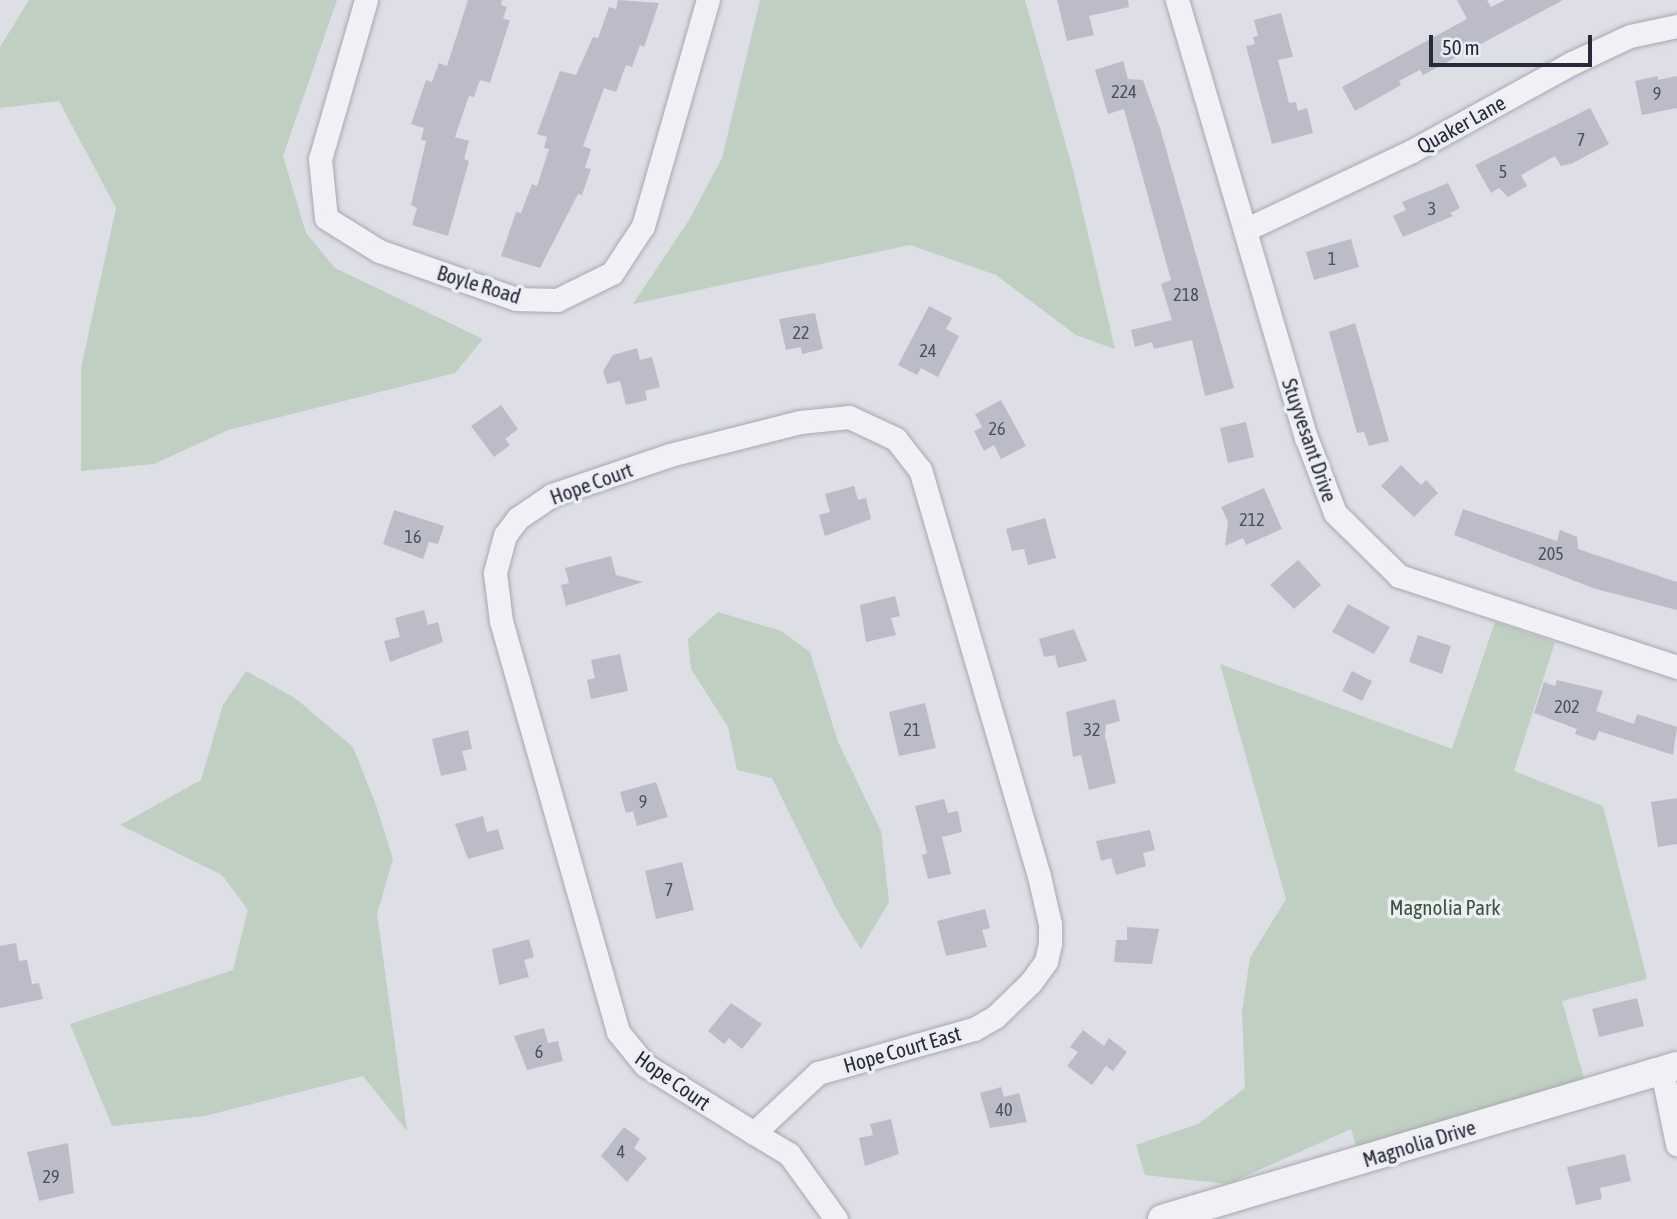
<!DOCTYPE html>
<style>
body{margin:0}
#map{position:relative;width:1677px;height:1219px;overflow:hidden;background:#dddee6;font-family:"Asap Condensed",sans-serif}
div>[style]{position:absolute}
.green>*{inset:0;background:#bfcfc1}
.building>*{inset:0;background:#bbbcc8}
.roads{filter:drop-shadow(0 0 2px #a7a8b3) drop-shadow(0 0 2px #a7a8b3)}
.minor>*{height:23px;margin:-11.5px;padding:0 11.5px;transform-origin:11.5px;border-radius:11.5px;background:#f0f0f5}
.tertiary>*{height:28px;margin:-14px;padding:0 14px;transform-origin:14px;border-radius:14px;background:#f0f0f5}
span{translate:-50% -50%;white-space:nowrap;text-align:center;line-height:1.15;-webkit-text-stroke:7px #ededf4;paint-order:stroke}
.number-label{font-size:18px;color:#4d4e5e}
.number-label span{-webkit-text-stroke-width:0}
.street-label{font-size:21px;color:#28293b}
.park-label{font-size:21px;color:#37563c}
.scale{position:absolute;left:1429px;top:35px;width:163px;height:32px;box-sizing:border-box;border:4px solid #28293b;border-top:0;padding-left:9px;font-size:21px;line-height:24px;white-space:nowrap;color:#28293b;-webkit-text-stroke:5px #ededf4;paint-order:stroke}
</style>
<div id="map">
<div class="green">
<i style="clip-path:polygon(29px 0,337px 0,283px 156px,306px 233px,335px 268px,483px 339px,455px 373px,228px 430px,154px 464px,81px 471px,81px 368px,116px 208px,59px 101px,0 108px,0 47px)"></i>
<i style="clip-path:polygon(760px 0,1025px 0,1073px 170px,1115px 349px,1076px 335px,996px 275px,910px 245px,633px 304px,689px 220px,722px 158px)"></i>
<i style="clip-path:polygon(718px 612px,781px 631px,810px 652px,838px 742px,881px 831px,889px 902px,861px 949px,839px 914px,772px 778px,737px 770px,728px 727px,691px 669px,688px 639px)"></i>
<i style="clip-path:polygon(1495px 622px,1555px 642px,1514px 771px,1603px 806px,1647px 979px,1562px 1001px,1586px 1085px,1358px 1152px,1351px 1129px,1228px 1184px,1145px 1175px,1136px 1145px,1198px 1124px,1245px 1088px,1242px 1012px,1250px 958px,1286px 899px,1220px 664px,1452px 749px)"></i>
<i style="clip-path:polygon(246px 671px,295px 698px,353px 747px,376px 805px,393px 859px,377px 914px,407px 1131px,363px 1076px,205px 1116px,112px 1126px,70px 1024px,233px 970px,248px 910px,222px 875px,120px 825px,201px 780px,223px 705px)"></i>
</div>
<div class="building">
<i style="clip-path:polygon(468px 0,502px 0,501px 5px,507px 7px,503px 19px,510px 20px,490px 83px,480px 80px,474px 97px,469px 96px,455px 137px,469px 141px,464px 159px,469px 161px,448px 236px,412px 225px,417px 208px,411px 205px,426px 141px,421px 140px,424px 128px,411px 124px,426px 80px,432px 82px,439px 63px,447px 66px)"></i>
<i style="clip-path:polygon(618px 0,659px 3px,644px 47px,640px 45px,632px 67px,626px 65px,616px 92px,604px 88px,583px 146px,591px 149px,585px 168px,591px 169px,582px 195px,578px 194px,540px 268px,501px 256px,516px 212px,521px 213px,532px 184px,537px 186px,549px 149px,544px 148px,547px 137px,537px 134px,560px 71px,576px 75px,593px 37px,598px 38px,609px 7px,616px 9px)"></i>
<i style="clip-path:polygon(1057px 0,1128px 0,1129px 7px,1089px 16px,1094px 35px,1067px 41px)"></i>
<i style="clip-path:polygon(1457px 0,1487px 0,1491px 7px,1505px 0,1563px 0,1423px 75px,1420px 70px,1399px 81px,1401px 85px,1355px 111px,1342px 87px,1467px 19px)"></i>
<i style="clip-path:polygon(1281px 13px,1293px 57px,1278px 60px,1289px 103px,1296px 102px,1298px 111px,1307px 108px,1313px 133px,1272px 144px,1246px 46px,1255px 44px,1253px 37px,1258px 36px,1254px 20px)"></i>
<i style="clip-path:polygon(1123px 61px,1128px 79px,1143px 80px,1160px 128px,1234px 388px,1205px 396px,1192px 340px,1154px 349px,1152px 342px,1135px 347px,1131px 330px,1172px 320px,1161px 284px,1171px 280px,1124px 109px,1108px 114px,1095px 70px)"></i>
<i style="clip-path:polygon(1658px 76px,1658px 80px,1677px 76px,1677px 108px,1642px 115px,1635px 81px)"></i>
<i style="clip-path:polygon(1590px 108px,1609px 144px,1571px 164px,1561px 166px,1555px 156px,1521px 175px,1527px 186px,1508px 197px,1499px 188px,1491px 193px,1475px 165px)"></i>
<i style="clip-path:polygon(1448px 183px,1460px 208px,1450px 213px,1453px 216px,1403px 237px,1393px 216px,1406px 210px,1402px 202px)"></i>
<i style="clip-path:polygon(1351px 239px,1359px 267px,1314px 280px,1306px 252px)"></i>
<i style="clip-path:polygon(929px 306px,952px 318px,946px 329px,959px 336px,938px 377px,921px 368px,917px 375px,898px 365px)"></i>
<i style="clip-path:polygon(815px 313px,823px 349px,802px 354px,801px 347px,786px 350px,779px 319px)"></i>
<i style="clip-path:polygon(1355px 323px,1389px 441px,1369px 446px,1364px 432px,1357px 433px,1329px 332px)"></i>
<i style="clip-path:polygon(637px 348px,640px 360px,652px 357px,660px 387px,645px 391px,647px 400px,626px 405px,620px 381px,607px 384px,603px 371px,613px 355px)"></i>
<i style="clip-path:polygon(1001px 400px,1026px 446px,1001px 459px,994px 445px,984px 451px,974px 431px,982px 427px,975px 414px)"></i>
<i style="clip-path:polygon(501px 405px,518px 429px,505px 439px,510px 445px,494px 457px,471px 426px)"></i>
<i style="clip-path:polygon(1246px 422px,1254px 457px,1228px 463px,1220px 428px)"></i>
<i style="clip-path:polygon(1401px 465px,1421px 485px,1426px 480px,1438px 493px,1414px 517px,1381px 486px)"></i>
<i style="clip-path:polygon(854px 486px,858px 500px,866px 498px,871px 519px,825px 536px,819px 515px,830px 512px,825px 494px)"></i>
<i style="clip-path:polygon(1264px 488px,1282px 529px,1246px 545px,1243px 538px,1225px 546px,1228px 522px,1221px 507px)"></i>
<i style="clip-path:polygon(1463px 509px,1557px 541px,1560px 530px,1577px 537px,1578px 549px,1677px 582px,1677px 610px,1596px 589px,1454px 535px)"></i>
<i style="clip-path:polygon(394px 510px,444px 526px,438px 544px,429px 542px,423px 559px,383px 544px)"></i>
<i style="clip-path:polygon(1045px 518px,1056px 558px,1028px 565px,1024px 549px,1012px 551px,1006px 529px)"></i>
<i style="clip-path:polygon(611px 556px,616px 575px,643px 582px,566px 606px,561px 585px,569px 583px,565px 568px)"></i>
<i style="clip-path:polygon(1298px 560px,1321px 585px,1294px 609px,1270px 585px)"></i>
<i style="clip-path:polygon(895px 596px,900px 616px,891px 618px,896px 635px,866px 642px,860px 605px)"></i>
<i style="clip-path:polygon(1348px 604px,1390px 627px,1374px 654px,1332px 632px)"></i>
<i style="clip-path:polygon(424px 610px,428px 625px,438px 622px,443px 642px,390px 662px,384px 641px,400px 637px,395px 618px)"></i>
<i style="clip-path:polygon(1074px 629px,1087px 661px,1058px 668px,1055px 655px,1044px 657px,1039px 639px)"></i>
<i style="clip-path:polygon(1418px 635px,1451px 646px,1442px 674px,1409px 662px)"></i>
<i style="clip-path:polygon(620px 654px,628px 691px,591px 699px,587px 680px,595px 678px,591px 660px)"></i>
<i style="clip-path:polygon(1352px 671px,1372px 681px,1362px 701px,1342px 691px)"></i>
<i style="clip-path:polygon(1557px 680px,1603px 691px,1596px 711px,1634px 724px,1637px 714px,1677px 727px,1673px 755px,1599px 731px,1595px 741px,1575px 734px,1577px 729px,1534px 713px,1544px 682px,1555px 686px)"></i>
<i style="clip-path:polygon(1115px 699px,1120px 721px,1106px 725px,1105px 736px,1116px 783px,1089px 790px,1081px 755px,1073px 757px,1066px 712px)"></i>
<i style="clip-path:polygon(925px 703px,936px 748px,899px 756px,889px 712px)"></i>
<i style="clip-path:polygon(468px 730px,472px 749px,462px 751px,467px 770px,441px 776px,432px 739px)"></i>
<i style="clip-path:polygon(656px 782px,668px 817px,637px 826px,633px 811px,626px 813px,620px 792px)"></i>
<i style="clip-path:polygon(1677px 798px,1677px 844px,1658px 847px,1651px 802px)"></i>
<i style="clip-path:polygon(944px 799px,948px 813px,958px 811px,962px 832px,942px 837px,951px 874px,928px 879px,922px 855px,927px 853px,915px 806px)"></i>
<i style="clip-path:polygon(483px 816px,487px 832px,498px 829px,504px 849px,468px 859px,455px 824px)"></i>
<i style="clip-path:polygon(1150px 830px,1155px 850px,1143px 853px,1146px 866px,1116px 875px,1111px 858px,1101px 861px,1096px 841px)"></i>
<i style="clip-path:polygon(682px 862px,694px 910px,656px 919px,645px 871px)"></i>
<i style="clip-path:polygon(985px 909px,990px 928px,982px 930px,987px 947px,946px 956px,937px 921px)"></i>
<i style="clip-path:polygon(1127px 927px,1159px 929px,1152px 964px,1114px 962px,1116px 940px,1127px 940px)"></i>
<i style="clip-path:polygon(529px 939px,534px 957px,524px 960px,529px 977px,499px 985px,492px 949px)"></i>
<i style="clip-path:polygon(16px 943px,19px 961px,27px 960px,32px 984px,39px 983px,43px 999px,0 1008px,0 946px)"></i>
<i style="clip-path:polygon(1637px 998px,1644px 1026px,1599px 1037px,1592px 1009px)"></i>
<i style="clip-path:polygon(731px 1003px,762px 1024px,742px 1049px,729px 1038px,724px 1044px,708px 1031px)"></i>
<i style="clip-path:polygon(544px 1028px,548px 1043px,558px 1041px,563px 1061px,527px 1070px,514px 1036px)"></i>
<i style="clip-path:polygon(1083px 1030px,1104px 1046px,1109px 1038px,1127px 1052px,1113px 1071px,1106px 1066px,1092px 1085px,1067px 1066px,1078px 1052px,1070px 1047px)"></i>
<i style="clip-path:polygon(1001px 1087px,1004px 1097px,1019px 1093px,1027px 1122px,990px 1128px,980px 1093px)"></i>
<i style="clip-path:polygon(891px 1119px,899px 1154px,865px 1166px,859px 1138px,873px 1135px,870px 1124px)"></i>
<i style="clip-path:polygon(624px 1127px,640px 1139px,634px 1148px,647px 1158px,627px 1182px,601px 1156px)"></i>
<i style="clip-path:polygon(68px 1143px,74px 1193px,39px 1201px,27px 1152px)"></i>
<i style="clip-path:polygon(1625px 1154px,1631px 1181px,1600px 1188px,1602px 1199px,1576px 1205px,1567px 1167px)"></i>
</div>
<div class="roads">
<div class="minor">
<i style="left:366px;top:0;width:166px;rotate:106.1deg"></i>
<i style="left:320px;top:159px;width:59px;rotate:84.2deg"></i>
<i style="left:326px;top:218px;width:62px;rotate:31.9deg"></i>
<i style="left:379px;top:251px;width:145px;rotate:19.3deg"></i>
<i style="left:516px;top:299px;width:41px;rotate:1.4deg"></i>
<i style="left:557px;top:300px;width:61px;rotate:-26.1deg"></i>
<i style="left:612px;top:273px;width:56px;rotate:-56.6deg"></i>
<i style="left:643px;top:226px;width:235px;rotate:-74deg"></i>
<i style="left:1177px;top:0;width:456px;rotate:73.6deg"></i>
<i style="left:1306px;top:437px;width:81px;rotate:69.1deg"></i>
<i style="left:1335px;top:513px;width:90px;rotate:44.5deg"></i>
<i style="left:1399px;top:576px;width:293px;rotate:18.1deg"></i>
<i style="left:1247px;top:229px;width:180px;rotate:-25.3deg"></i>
<i style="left:1410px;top:152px;width:185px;rotate:-28.8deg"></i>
<i style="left:1572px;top:63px;width:64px;rotate:-25deg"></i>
<i style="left:1630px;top:36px;width:48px;rotate:-12deg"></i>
<i style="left:1662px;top:1071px;width:75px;rotate:78.4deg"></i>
<i style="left:754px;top:1133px;width:88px;rotate:-43.2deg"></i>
<i style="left:818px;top:1073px;width:162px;rotate:-15.8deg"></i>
<i style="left:974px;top:1029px;width:24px;rotate:-30deg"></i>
<i style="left:995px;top:1017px;width:50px;rotate:-44.2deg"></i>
<i style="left:1031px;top:982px;width:26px;rotate:-54deg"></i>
<i style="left:1046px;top:961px;width:18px;rotate:-77deg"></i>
<i style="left:1050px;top:943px;width:19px;rotate:-90deg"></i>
<i style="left:1050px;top:924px;width:49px;rotate:-102.9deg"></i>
<i style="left:1039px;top:876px;width:423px;rotate:-106.3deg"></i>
<i style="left:920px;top:470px;width:39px;rotate:-128deg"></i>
<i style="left:896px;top:439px;width:52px;rotate:-154.9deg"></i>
<i style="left:849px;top:417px;width:49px;rotate:174.2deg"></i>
<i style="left:800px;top:422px;width:134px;rotate:165.8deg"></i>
<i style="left:670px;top:455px;width:125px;rotate:161.3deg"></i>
<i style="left:552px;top:495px;width:41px;rotate:145.9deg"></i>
<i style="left:518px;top:518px;width:21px;rotate:127deg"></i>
<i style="left:505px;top:535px;width:39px;rotate:105deg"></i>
<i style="left:495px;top:573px;width:48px;rotate:82.9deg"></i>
<i style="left:501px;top:621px;width:427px;rotate:74.1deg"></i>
<i style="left:618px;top:1032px;width:43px;rotate:50.7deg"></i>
<i style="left:645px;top:1065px;width:128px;rotate:32deg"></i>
<i style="left:754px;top:1133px;width:41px;rotate:31deg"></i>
<i style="left:789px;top:1154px;width:80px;rotate:54.1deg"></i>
</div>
<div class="tertiary">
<i style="left:1162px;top:1219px;width:537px;rotate:-16.55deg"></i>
</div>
</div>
<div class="number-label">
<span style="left:1124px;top:92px">224</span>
<span style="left:1657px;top:94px">9</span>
<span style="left:1581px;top:140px">7</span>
<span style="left:1503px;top:172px">5</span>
<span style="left:1432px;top:209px">3</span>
<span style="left:1332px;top:259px">1</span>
<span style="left:1186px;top:295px">218</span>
<span style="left:801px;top:333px">22</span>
<span style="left:928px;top:351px">24</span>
<span style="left:997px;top:429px">26</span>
<span style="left:1252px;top:520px">212</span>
<span style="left:413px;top:537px">16</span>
<span style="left:1551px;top:554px">205</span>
<span style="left:1567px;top:707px">202</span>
<span style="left:912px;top:730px">21</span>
<span style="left:1092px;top:730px">32</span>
<span style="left:643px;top:802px">9</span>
<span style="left:669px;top:890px">7</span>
<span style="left:539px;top:1052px">6</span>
<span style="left:1004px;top:1110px">40</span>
<span style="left:621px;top:1152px">4</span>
<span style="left:51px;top:1177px">29</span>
</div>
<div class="street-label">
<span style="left:1461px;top:124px;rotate:-29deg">Quaker Lane</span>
<span style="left:479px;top:284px;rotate:17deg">Boyle Road</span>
<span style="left:1310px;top:440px;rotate:71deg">Stuyvesant Drive</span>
<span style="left:591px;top:483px;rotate:-20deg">Hope Court</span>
<span style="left:902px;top:1049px;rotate:-16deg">Hope Court East</span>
<span style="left:673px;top:1080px;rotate:35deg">Hope Court</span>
<span style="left:1419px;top:1143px;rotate:-17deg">Magnolia Drive</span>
</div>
<div class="park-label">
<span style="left:1445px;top:907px">Magnolia Park</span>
</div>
<div class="scale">50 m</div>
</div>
